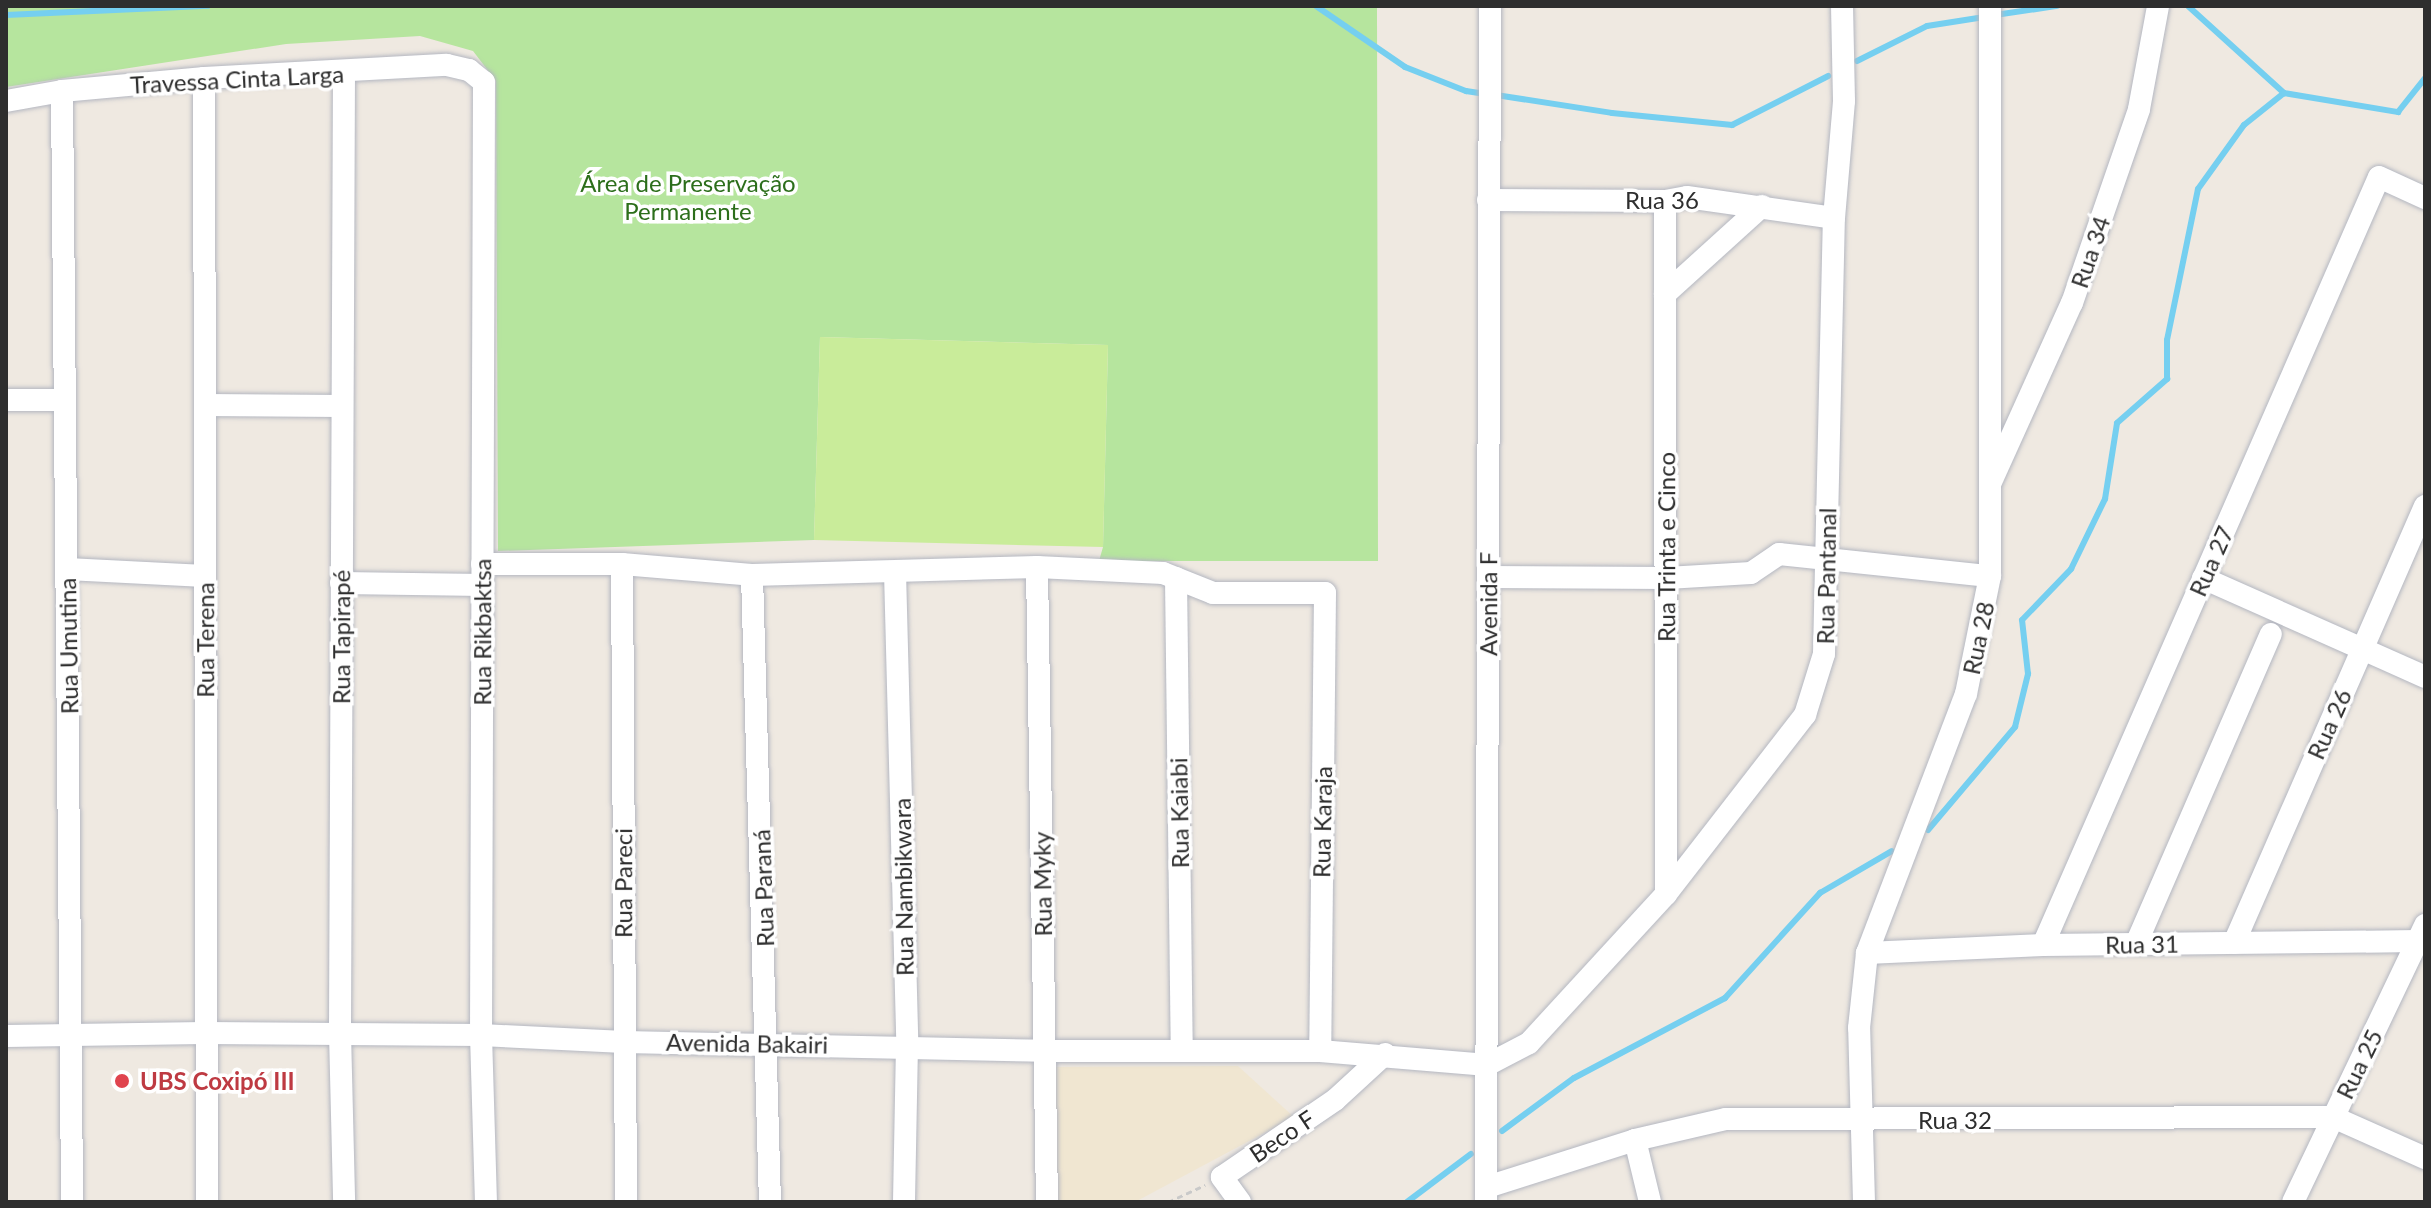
<!DOCTYPE html>
<meta charset="utf-8">
<style>
body{margin:0}
#map{position:relative;width:2431px;height:1208px;overflow:hidden;background:#efe9e1;font-family:Lato,sans-serif}
div>[style]{position:absolute}
.education>*{inset:0;background:#f0e6d1}
.green>*{inset:0;background:#b6e59e}
.pitch>*{inset:0;background:#c9ec9a}
.stream>*{height:6px;margin:-3px;padding:0 3px;transform-origin:3px;border-radius:3px;background:#75cff0}
.path>*{height:3px;margin-top:-1.5px;transform-origin:0;background:repeating-linear-gradient(90deg,#c9c9c9 0 6px,transparent 0 10px)}
.roads{filter:drop-shadow(0 0 2px #b4b7c1) drop-shadow(0 0 2px #b4b7c1)}
.minor>*{height:22px;margin:-11px;padding:0 11px;transform-origin:11px;border-radius:11px;background:#fff}
.dots>*{width:22px;height:22px;translate:-50% -50%;box-sizing:border-box;border:4px solid #fff;border-radius:50%}
span{translate:-50% -50%;white-space:nowrap;text-align:center;line-height:1.15;-webkit-text-stroke:7px #fff;paint-order:stroke}
.street-label{font-size:24px;color:#2e2e2e}
.park-label{font-size:24px;color:#2c6e1b}
.health-label{font-size:24px;color:#be3a42;font-weight:700}
.left{translate:0 -50%;text-align:left}
.frame{position:absolute;inset:0;border:8px solid #2e2e2e;pointer-events:none}
</style>
<div id="map">
<div class="education">
<i style="clip-path:polygon(1238px 1066px,1294px 1117px,1135px 1202px,1054px 1202px,1051px 1067px)"></i>
</div>
<div class="green">
<i style="clip-path:polygon(6px 6px,1377px 6px,1378px 561px,1099px 561px,1103px 547px,1108px 345px,820px 337px,814px 540px,498px 551px,496px 81px,473px 51px,420px 36px,286px 44px,6px 87px)"></i>
</div>
<div class="pitch">
<i style="clip-path:polygon(820px 337px,1108px 345px,1103px 547px,814px 540px)"></i>
</div>
<div class="stream">
<i style="left:1316px;top:6px;width:108px;rotate:34.4deg"></i>
<i style="left:1405px;top:67px;width:66px;rotate:21.5deg"></i>
<i style="left:1466px;top:91px;width:18px;rotate:9deg"></i>
<i style="left:2188px;top:6px;width:130px;rotate:42.2deg"></i>
<i style="left:6px;top:15px;width:202px;rotate:-2.6deg"></i>
<i style="left:1995px;top:15px;width:63px;rotate:-8.3deg"></i>
<i style="left:1857px;top:61px;width:78px;rotate:-26.6deg"></i>
<i style="left:1927px;top:26px;width:58px;rotate:-9deg"></i>
<i style="left:1496px;top:95px;width:117px;rotate:8.8deg"></i>
<i style="left:1612px;top:113px;width:121px;rotate:5.7deg"></i>
<i style="left:1732px;top:125px;width:108px;rotate:-27deg"></i>
<i style="left:1928px;top:830px;width:135px;rotate:-49.8deg"></i>
<i style="left:2015px;top:727px;width:55px;rotate:-76.2deg"></i>
<i style="left:2028px;top:674px;width:54px;rotate:-96.3deg"></i>
<i style="left:2022px;top:620px;width:71px;rotate:-46.1deg"></i>
<i style="left:2071px;top:569px;width:78px;rotate:-64.1deg"></i>
<i style="left:2105px;top:499px;width:77px;rotate:-81deg"></i>
<i style="left:2117px;top:423px;width:67px;rotate:-41.3deg"></i>
<i style="left:2167px;top:379px;width:39px;rotate:-90deg"></i>
<i style="left:2167px;top:340px;width:154px;rotate:-78.4deg"></i>
<i style="left:2198px;top:189px;width:79px;rotate:-54.3deg"></i>
<i style="left:2244px;top:125px;width:51px;rotate:-38.7deg"></i>
<i style="left:2284px;top:93px;width:116px;rotate:9.5deg"></i>
<i style="left:2398px;top:112px;width:43px;rotate:-51.5deg"></i>
<i style="left:1502px;top:1131px;width:89px;rotate:-36.4deg"></i>
<i style="left:1574px;top:1078px;width:171px;rotate:-27.9deg"></i>
<i style="left:1725px;top:998px;width:142px;rotate:-47.9deg"></i>
<i style="left:1820px;top:893px;width:83px;rotate:-30.3deg"></i>
<i style="left:1407px;top:1202px;width:80px;rotate:-36.9deg"></i>
</div>
<div class="path">
<i style="left:1168px;top:1202px;width:41px;rotate:-24.7deg"></i>
</div>
<div class="roads">
<div class="minor">
<i style="left:344px;top:72px;width:961px;rotate:90.24deg"></i>
<i style="left:340px;top:1033px;width:169px;rotate:88.6deg"></i>
<i style="left:204px;top:78px;width:1124px;rotate:89.85deg"></i>
<i style="left:62px;top:91px;width:1111px;rotate:89.48deg"></i>
<i style="left:6px;top:101px;width:57px;rotate:-10.1deg"></i>
<i style="left:62px;top:91px;width:143px;rotate:-5.2deg"></i>
<i style="left:204px;top:78px;width:243px;rotate:-3.1deg"></i>
<i style="left:447px;top:65px;width:23px;rotate:13deg"></i>
<i style="left:469px;top:70px;width:19px;rotate:39deg"></i>
<i style="left:484px;top:82px;width:953px;rotate:90.18deg"></i>
<i style="left:481px;top:1035px;width:167px;rotate:88.3deg"></i>
<i style="left:1488px;top:200px;width:177px;rotate:0.3deg"></i>
<i style="left:1665px;top:201px;width:22px;rotate:-10deg"></i>
<i style="left:1687px;top:197px;width:148px;rotate:8.1deg"></i>
<i style="left:1665px;top:201px;width:693px;rotate:89.92deg"></i>
<i style="left:1665px;top:294px;width:131px;rotate:-42.2deg"></i>
<i style="left:6px;top:400px;width:57px"></i>
<i style="left:205px;top:405px;width:136px;rotate:0.4deg"></i>
<i style="left:1991px;top:482px;width:196px;rotate:-65.7deg"></i>
<i style="left:2072px;top:303px;width:205px;rotate:-70.9deg"></i>
<i style="left:2139px;top:109px;width:105px;rotate:-79.5deg"></i>
<i style="left:482px;top:564px;width:140px"></i>
<i style="left:622px;top:564px;width:130px;rotate:4.8deg"></i>
<i style="left:752px;top:575px;width:285px;rotate:-1.6deg"></i>
<i style="left:1037px;top:567px;width:126px;rotate:2.7deg"></i>
<i style="left:1163px;top:573px;width:54px;rotate:21.8deg"></i>
<i style="left:1213px;top:593px;width:112px"></i>
<i style="left:1325px;top:593px;width:458px;rotate:90.6deg"></i>
<i style="left:622px;top:564px;width:638px;rotate:89.64deg"></i>
<i style="left:1037px;top:567px;width:635px;rotate:89.1deg"></i>
<i style="left:67px;top:569px;width:138px;rotate:2.9deg"></i>
<i style="left:895px;top:572px;width:473px;rotate:88.5deg"></i>
<i style="left:907px;top:1045px;width:157px;rotate:91.1deg"></i>
<i style="left:752px;top:575px;width:627px;rotate:88.36deg"></i>
<i style="left:1488px;top:577px;width:179px;rotate:0.3deg"></i>
<i style="left:1667px;top:578px;width:84px;rotate:-3.4deg"></i>
<i style="left:1751px;top:573px;width:34px;rotate:-34deg"></i>
<i style="left:1779px;top:554px;width:212px;rotate:6deg"></i>
<i style="left:1176px;top:578px;width:471px;rotate:89.3deg"></i>
<i style="left:2203px;top:578px;width:243px;rotate:24deg"></i>
<i style="left:341px;top:583px;width:142px;rotate:0.8deg"></i>
<i style="left:2234px;top:943px;width:477px;rotate:-66.4deg"></i>
<i style="left:2136px;top:944px;width:338px;rotate:-66.5deg"></i>
<i style="left:2043px;top:945px;width:838px;rotate:-66.37deg"></i>
<i style="left:2379px;top:177px;width:51px;rotate:24.5deg"></i>
<i style="left:1867px;top:953px;width:176px;rotate:-2.6deg"></i>
<i style="left:2043px;top:945px;width:375px;rotate:-0.6deg"></i>
<i style="left:6px;top:1036px;width:198px;rotate:-0.9deg"></i>
<i style="left:204px;top:1033px;width:277px;rotate:0.4deg"></i>
<i style="left:481px;top:1035px;width:143px;rotate:2.8deg"></i>
<i style="left:624px;top:1042px;width:421px;rotate:1.2deg"></i>
<i style="left:1045px;top:1051px;width:275px"></i>
<i style="left:1320px;top:1051px;width:168px;rotate:4.8deg"></i>
<i style="left:1487px;top:1065px;width:47px;rotate:-27.6deg"></i>
<i style="left:1529px;top:1043px;width:202px;rotate:-47.4deg"></i>
<i style="left:1666px;top:894px;width:227px;rotate:-52.2deg"></i>
<i style="left:1805px;top:715px;width:64px;rotate:-72.7deg"></i>
<i style="left:1824px;top:654px;width:436px;rotate:-88.7deg"></i>
<i style="left:1834px;top:218px;width:117px;rotate:-85.1deg"></i>
<i style="left:1844px;top:101px;width:95px;rotate:-91.2deg"></i>
<i style="left:1635px;top:1140px;width:64px;rotate:76.4deg"></i>
<i style="left:1487px;top:1187px;width:155px;rotate:-17.6deg"></i>
<i style="left:1635px;top:1140px;width:93px;rotate:-13deg"></i>
<i style="left:1726px;top:1119px;width:607px;rotate:-0.19deg"></i>
<i style="left:2333px;top:1117px;width:101px;rotate:24deg"></i>
<i style="left:1240px;top:1202px;width:31px;rotate:-126deg"></i>
<i style="left:1222px;top:1177px;width:137px;rotate:-34.3deg"></i>
<i style="left:1335px;top:1100px;width:68px;rotate:-42.6deg"></i>
<i style="left:1486px;top:1202px;width:1196px;rotate:-89.81deg"></i>
<i style="left:1864px;top:1202px;width:174px;rotate:-91.6deg"></i>
<i style="left:1859px;top:1028px;width:75px;rotate:-83.9deg"></i>
<i style="left:1867px;top:953px;width:277px;rotate:-69.1deg"></i>
<i style="left:1966px;top:694px;width:120px;rotate:-78.5deg"></i>
<i style="left:1990px;top:576px;width:570px;rotate:-90deg"></i>
<i style="left:2293px;top:1202px;width:307px;rotate:-64.5deg"></i>
</div>
</div>
<div class="dots">
<i style="left:122px;top:1081px;background:#e0444e"></i>
</div>
<div class="street-label">
<span style="left:237px;top:79px;rotate:-3deg">Travessa Cinta Larga</span>
<span style="left:1662px;top:200px">Rua 36</span>
<span style="left:2090px;top:252px;rotate:-71deg">Rua 34</span>
<span style="left:1666px;top:547px;rotate:-90deg">Rua Trinta e Cinco</span>
<span style="left:2211px;top:561px;rotate:-66deg">Rua 27</span>
<span style="left:1826px;top:576px;rotate:-89deg">Rua Pantanal</span>
<span style="left:1488px;top:604px;rotate:-90deg">Avenida F</span>
<span style="left:482px;top:632px;rotate:-90deg">Rua Rikbaktsa</span>
<span style="left:341px;top:637px;rotate:-90deg">Rua Tapirapé</span>
<span style="left:1978px;top:638px;rotate:-78deg">Rua 28</span>
<span style="left:205px;top:640px;rotate:-90deg">Rua Terena</span>
<span style="left:68px;top:646px;rotate:-91deg">Rua Umutina</span>
<span style="left:2329px;top:724px;rotate:-66deg">Rua 26</span>
<span style="left:1179px;top:813px;rotate:-91deg">Rua Kaiabi</span>
<span style="left:1322px;top:822px;rotate:-89deg">Rua Karaja</span>
<span style="left:623px;top:883px;rotate:-90deg">Rua Pareci</span>
<span style="left:1042px;top:884px;rotate:-91deg">Rua Myky</span>
<span style="left:903px;top:887px;rotate:-91deg">Rua Nambikwara</span>
<span style="left:763px;top:888px;rotate:-92deg">Rua Paraná</span>
<span style="left:2142px;top:944px;rotate:-1deg">Rua 31</span>
<span style="left:747px;top:1043px;rotate:1deg">Avenida Bakairi</span>
<span style="left:2359px;top:1064px;rotate:-64deg">Rua 25</span>
<span style="left:1955px;top:1120px">Rua 32</span>
<span style="left:1282px;top:1136px;rotate:-34deg">Beco F</span>
</div>
<div class="park-label">
<span style="left:688px;top:197px">Área de Preservação<br>Permanente</span>
</div>
<div class="health-label">
<span class="left" style="left:140px;top:1081px">UBS Coxipó III</span>
</div>
<div class="frame"></div>
</div>
